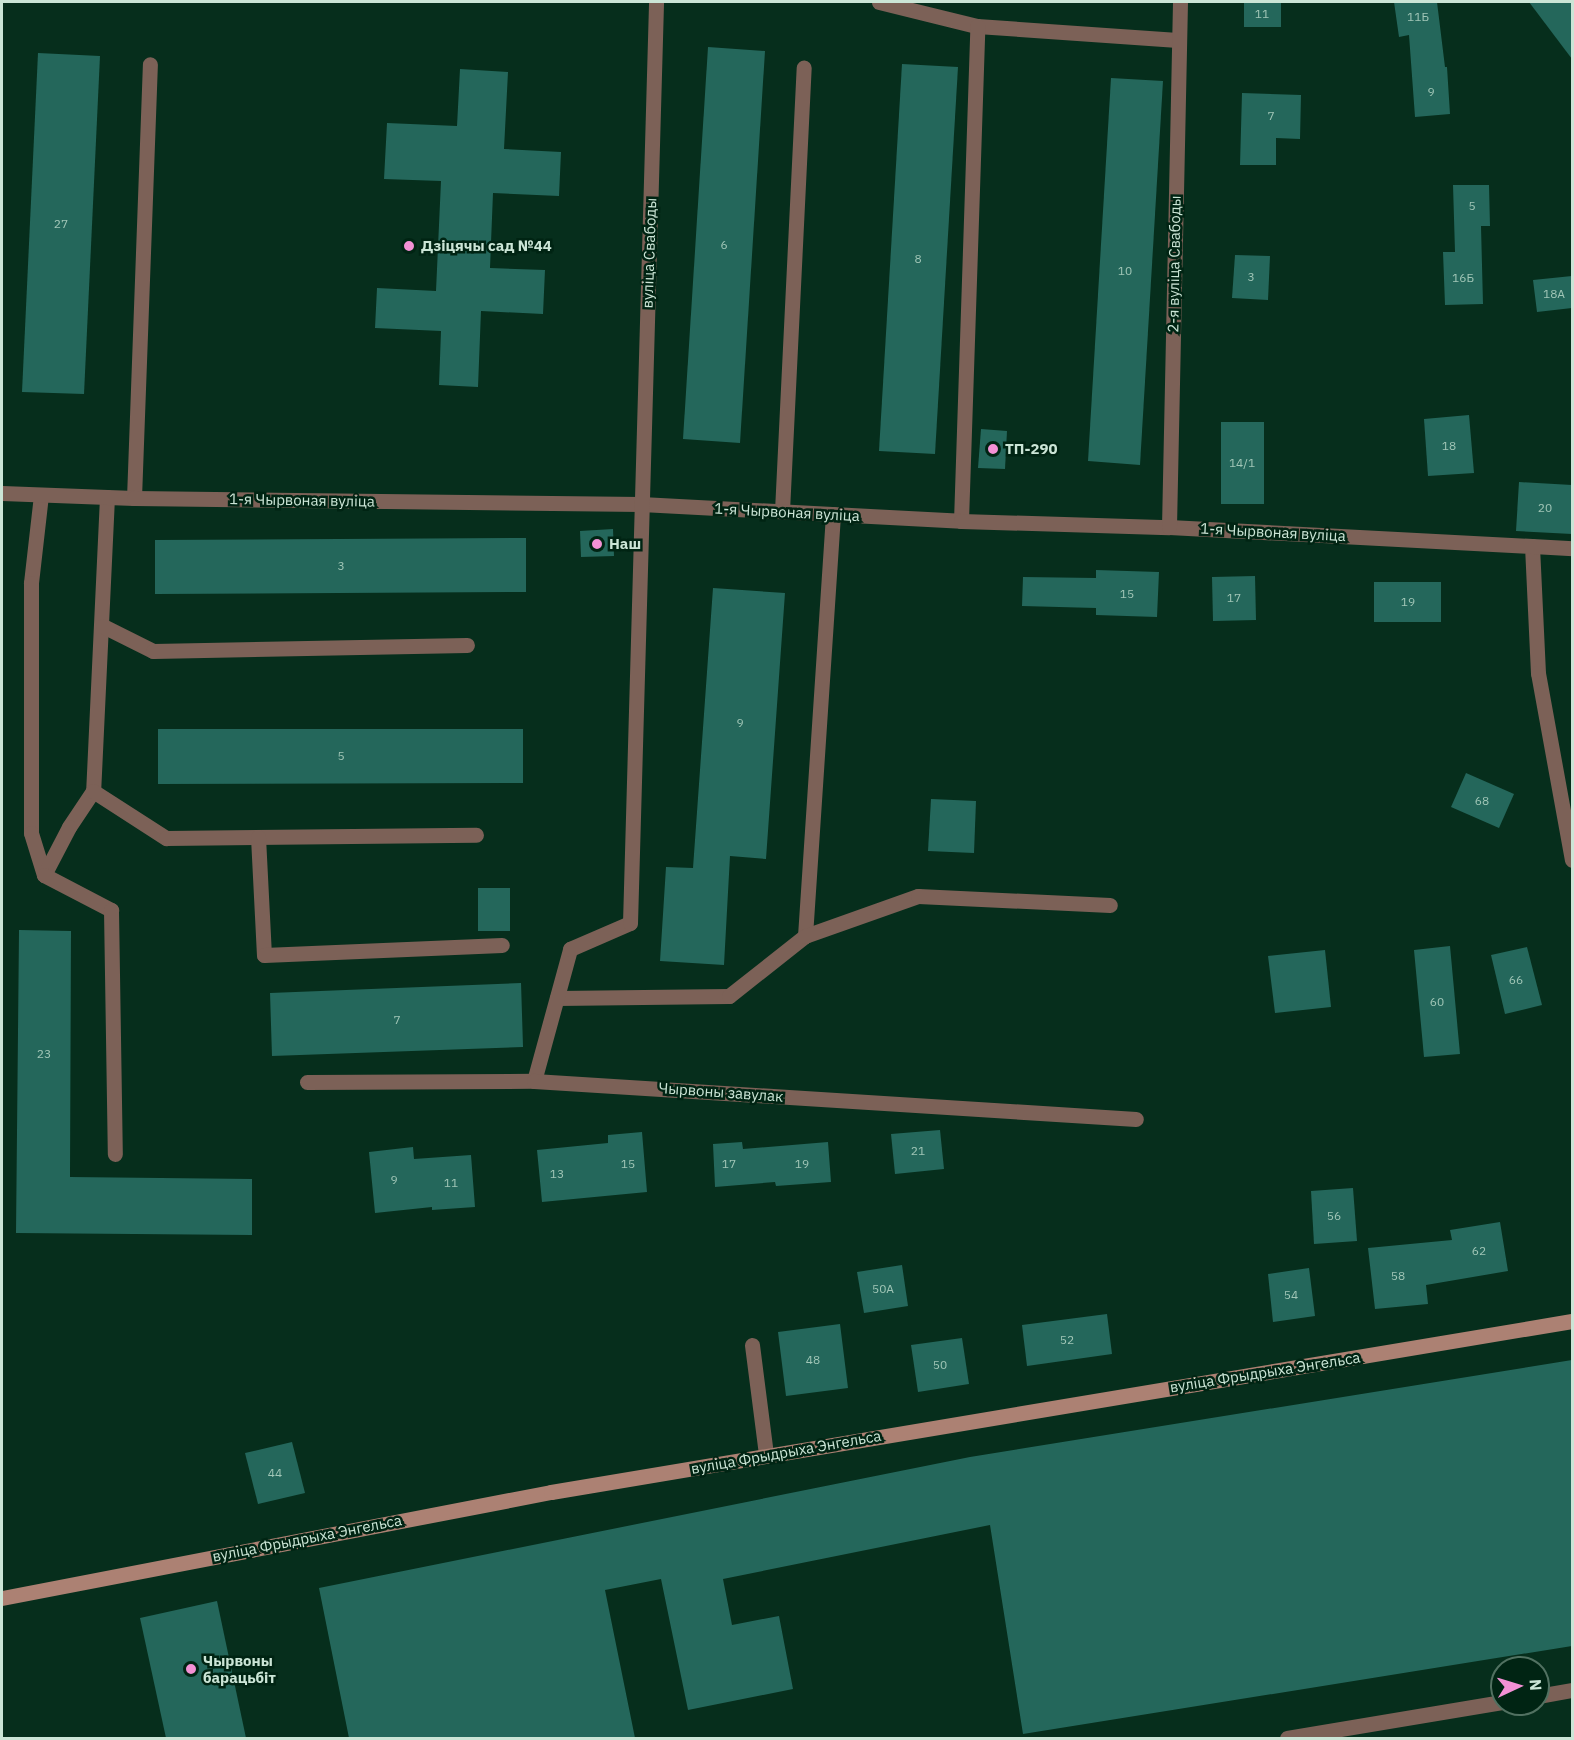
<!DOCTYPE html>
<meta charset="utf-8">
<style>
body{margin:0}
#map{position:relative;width:1574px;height:1740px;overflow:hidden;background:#062e1c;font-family:"IBM Plex Sans",sans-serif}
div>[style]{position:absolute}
.building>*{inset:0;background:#24675b}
.lane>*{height:15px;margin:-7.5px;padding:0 7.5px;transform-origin:7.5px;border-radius:7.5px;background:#7c6157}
.street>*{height:15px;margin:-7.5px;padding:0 7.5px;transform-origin:7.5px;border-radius:7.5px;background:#7c6157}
.secondary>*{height:15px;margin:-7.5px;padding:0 7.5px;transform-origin:7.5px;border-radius:7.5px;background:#ac8173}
.dots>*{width:16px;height:16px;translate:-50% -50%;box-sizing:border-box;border:3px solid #002413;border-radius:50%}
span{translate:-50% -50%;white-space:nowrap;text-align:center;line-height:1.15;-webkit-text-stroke:5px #002413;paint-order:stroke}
.number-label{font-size:12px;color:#a1c6b7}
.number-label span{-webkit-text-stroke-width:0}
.poi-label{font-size:15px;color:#cbe5d6;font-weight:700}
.left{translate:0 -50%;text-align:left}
.street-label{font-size:15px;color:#cbe5d6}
.frame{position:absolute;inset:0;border:3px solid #cbe5d6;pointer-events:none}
.north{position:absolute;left:1490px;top:1656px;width:60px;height:60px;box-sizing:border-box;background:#002413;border:2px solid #517161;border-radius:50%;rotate:86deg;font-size:16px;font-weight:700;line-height:24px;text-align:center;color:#cbe5d6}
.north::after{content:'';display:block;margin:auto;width:21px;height:27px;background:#f391d5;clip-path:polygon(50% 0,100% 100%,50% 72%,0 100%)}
</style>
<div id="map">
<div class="building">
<i style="clip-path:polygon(1244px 2px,1281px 2px,1281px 27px,1244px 27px)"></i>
<i style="clip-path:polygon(1394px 2px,1437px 2px,1445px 67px,1447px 67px,1450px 114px,1415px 117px,1409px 35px,1399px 37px)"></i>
<i style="clip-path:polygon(1529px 2px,1572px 2px,1572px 59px)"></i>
<i style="clip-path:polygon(708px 47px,765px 51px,740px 443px,683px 439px)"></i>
<i style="clip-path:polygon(38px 53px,100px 56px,84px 394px,22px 392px)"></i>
<i style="clip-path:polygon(902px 64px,958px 67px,935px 454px,879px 451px)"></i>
<i style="clip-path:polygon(460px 69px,508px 72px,504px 149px,561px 152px,559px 196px,493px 193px,490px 268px,545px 270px,543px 314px,481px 311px,478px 387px,439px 385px,441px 331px,375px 328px,377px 288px,436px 291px,441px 181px,384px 179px,387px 123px,457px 126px)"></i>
<i style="clip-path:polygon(1111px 78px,1163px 81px,1140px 465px,1088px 461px)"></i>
<i style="clip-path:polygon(1242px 93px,1301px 95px,1300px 139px,1276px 138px,1276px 165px,1240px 165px)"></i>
<i style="clip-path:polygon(1453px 185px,1489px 185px,1490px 226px,1481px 226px,1483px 304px,1445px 305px,1443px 252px,1455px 252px)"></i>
<i style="clip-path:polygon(1235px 255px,1270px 256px,1268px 300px,1232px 298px)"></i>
<i style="clip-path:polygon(1572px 276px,1572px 308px,1537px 312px,1533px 280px)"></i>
<i style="clip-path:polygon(1469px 415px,1474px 473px,1428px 476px,1424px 419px)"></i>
<i style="clip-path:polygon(1221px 422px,1264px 422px,1264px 504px,1221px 504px)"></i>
<i style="clip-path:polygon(981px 429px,1007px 431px,1005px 469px,978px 468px)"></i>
<i style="clip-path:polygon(1519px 482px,1572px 485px,1572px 534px,1516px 531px)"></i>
<i style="clip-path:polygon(613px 529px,614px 556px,581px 557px,580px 531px)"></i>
<i style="clip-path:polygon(526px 538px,526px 592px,155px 594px,155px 540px)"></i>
<i style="clip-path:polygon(1096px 570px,1159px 572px,1157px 617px,1096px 615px,1096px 608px,1022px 606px,1023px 577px,1096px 578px)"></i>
<i style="clip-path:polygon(1255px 576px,1256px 620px,1213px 621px,1212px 577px)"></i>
<i style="clip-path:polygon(1374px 582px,1441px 582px,1441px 622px,1374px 622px)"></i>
<i style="clip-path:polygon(713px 588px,785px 593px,766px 859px,730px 856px,724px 965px,660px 961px,666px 867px,693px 868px)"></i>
<i style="clip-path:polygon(158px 729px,523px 729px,523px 783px,158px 784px)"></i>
<i style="clip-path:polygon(1466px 773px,1514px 794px,1499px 828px,1451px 807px)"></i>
<i style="clip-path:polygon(931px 799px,976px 801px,974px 853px,928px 851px)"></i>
<i style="clip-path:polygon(478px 888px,510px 888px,510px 931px,478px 931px)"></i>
<i style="clip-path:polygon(19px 930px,71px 931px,70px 1177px,252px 1179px,252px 1235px,16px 1233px)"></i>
<i style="clip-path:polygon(1450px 946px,1460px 1054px,1424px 1057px,1414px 950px)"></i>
<i style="clip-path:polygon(1527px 947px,1542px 1005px,1505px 1014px,1491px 955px)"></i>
<i style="clip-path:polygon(1325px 950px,1331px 1007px,1275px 1013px,1268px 956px)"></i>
<i style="clip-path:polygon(521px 983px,523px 1047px,272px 1056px,270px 993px)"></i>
<i style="clip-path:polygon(940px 1130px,944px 1169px,895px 1174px,891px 1134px)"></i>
<i style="clip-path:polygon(642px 1132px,647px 1192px,542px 1202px,537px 1150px,608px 1143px,608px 1135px)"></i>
<i style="clip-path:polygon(742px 1142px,743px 1149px,828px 1142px,831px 1182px,776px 1186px,775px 1182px,715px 1187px,713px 1144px)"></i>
<i style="clip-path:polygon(413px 1147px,414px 1159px,471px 1155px,475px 1207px,432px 1210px,432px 1207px,375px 1213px,369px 1152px)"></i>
<i style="clip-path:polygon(1353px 1188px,1357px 1241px,1314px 1244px,1311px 1191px)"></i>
<i style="clip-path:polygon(1500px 1222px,1508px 1271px,1426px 1285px,1428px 1304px,1375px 1309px,1368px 1248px,1452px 1240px,1450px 1230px)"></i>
<i style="clip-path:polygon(902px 1265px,908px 1306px,864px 1313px,857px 1272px)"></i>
<i style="clip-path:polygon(1309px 1268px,1315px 1316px,1273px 1322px,1268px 1274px)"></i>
<i style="clip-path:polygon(1107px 1314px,1112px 1354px,1027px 1366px,1022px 1325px)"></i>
<i style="clip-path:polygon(840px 1324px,848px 1388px,786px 1396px,778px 1332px)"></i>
<i style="clip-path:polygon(962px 1338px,969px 1384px,918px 1392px,911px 1345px)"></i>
<i style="clip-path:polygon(1572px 1360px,1572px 1646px,1023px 1734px,990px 1525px,723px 1579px,732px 1625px,779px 1616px,793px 1689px,688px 1710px,661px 1579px,605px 1590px,635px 1738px,349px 1738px,319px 1588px,970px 1457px)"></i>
<i style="clip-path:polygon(292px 1442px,305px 1493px,258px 1504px,245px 1453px)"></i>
<i style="clip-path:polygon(217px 1601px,246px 1738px,166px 1738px,140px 1618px)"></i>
</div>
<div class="lane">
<i style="left:879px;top:2px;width:101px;rotate:13.8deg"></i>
<i style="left:977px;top:26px;width:201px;rotate:4deg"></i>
<i style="left:41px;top:495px;width:89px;rotate:96.5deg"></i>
<i style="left:31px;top:583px;width:250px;rotate:90deg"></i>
<i style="left:31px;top:833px;width:44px;rotate:72.8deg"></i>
<i style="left:107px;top:497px;width:294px;rotate:92.7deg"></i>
<i style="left:93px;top:791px;width:43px;rotate:123.7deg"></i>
<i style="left:69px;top:827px;width:54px;rotate:117.5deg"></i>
<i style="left:44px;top:875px;width:76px;rotate:27.6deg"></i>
<i style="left:111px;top:910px;width:244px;rotate:89.1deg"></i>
<i style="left:134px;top:498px;width:434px;rotate:-87.9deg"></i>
<i style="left:782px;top:511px;width:444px;rotate:-87.2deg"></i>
<i style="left:961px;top:521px;width:495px;rotate:-88.1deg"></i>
<i style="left:1532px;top:546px;width:127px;rotate:87.3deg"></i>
<i style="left:1538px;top:673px;width:190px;rotate:79.7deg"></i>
<i style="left:103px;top:626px;width:56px;rotate:26.6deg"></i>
<i style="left:153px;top:651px;width:314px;rotate:-1.1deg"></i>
<i style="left:93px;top:791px;width:87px;rotate:32.8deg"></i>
<i style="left:166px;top:838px;width:310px;rotate:-0.6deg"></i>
<i style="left:258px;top:837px;width:118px;rotate:87.1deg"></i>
<i style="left:264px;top:955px;width:238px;rotate:-2.4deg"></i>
<i style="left:805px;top:936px;width:423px;rotate:-86.2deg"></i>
<i style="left:557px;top:998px;width:172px;rotate:-0.7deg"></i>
<i style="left:729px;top:996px;width:97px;rotate:-38.3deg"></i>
<i style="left:805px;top:936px;width:120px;rotate:-19.5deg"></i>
<i style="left:918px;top:896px;width:192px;rotate:2.7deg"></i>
<i style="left:752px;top:1345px;width:111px;rotate:82.7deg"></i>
<i style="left:1538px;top:1696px;width:35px;rotate:-10deg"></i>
<i style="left:1287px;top:1738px;width:218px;rotate:-9.5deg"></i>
</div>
<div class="street">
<i style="left:2px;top:493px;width:132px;rotate:2.2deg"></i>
<i style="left:134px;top:498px;width:507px;rotate:0.68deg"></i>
<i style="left:641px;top:504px;width:320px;rotate:3deg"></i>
<i style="left:961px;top:521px;width:208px;rotate:1.7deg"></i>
<i style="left:1169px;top:527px;width:404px;rotate:3deg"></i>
<i style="left:1169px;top:527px;width:525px;rotate:-88.8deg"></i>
<i style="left:534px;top:1081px;width:137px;rotate:-74.7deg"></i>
<i style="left:570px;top:949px;width:65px;rotate:-23.4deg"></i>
<i style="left:630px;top:923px;width:921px;rotate:-88.38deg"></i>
<i style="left:307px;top:1082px;width:227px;rotate:-0.3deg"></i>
<i style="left:534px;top:1081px;width:603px;rotate:3.61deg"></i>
</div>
<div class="secondary">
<i style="left:2px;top:1598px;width:559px;rotate:-10.93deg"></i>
<i style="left:551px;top:1492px;width:1035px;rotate:-9.51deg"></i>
</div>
<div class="dots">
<i style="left:409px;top:246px;background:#f391d5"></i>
<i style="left:993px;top:449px;background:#f391d5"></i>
<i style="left:597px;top:544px;background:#f391d5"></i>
<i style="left:191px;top:1669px;background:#f391d5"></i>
</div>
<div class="number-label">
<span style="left:1262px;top:14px">11</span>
<span style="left:1418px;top:17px">11Б</span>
<span style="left:1431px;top:92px">9</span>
<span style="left:1271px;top:116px">7</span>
<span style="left:1472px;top:206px">5</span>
<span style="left:61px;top:224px">27</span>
<span style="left:724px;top:245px">6</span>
<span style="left:918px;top:259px">8</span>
<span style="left:1125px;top:271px">10</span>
<span style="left:1251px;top:277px">3</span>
<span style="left:1463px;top:278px">16Б</span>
<span style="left:1554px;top:294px">18А</span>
<span style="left:1449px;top:446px">18</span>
<span style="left:1242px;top:463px">14/1</span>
<span style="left:1545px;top:508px">20</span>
<span style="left:341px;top:566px">3</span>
<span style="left:1127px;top:594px">15</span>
<span style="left:1234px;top:598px">17</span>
<span style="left:1408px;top:602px">19</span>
<span style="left:740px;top:723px">9</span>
<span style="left:341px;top:756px">5</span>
<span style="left:1482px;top:801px">68</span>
<span style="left:1516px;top:980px">66</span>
<span style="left:1437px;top:1002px">60</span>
<span style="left:397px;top:1020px">7</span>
<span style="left:44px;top:1054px">23</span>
<span style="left:918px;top:1151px">21</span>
<span style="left:628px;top:1164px">15</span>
<span style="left:729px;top:1164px">17</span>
<span style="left:802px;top:1164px">19</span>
<span style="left:557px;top:1174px">13</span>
<span style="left:394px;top:1180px">9</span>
<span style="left:451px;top:1183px">11</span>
<span style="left:1334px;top:1216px">56</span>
<span style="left:1479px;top:1251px">62</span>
<span style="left:1398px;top:1276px">58</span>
<span style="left:883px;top:1289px">50А</span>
<span style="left:1291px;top:1295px">54</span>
<span style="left:1067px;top:1340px">52</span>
<span style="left:813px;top:1360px">48</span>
<span style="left:940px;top:1365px">50</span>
<span style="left:275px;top:1473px">44</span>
</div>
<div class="poi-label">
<span class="left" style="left:421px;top:246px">Дзіцячы сад №44</span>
<span class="left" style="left:1005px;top:449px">ТП-290</span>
<span class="left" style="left:609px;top:544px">Наш</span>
<span class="left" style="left:203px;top:1669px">Чырвоны<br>барацьбіт</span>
</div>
<div class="street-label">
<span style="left:649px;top:253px;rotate:-88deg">вуліца Свабоды</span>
<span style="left:1174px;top:264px;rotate:-89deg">2-я вуліца Свабоды</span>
<span style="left:302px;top:500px;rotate:1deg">1-я Чырвоная вуліца</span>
<span style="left:787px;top:512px;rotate:3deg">1-я Чырвоная вуліца</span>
<span style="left:1273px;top:532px;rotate:3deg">1-я Чырвоная вуліца</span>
<span style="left:721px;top:1092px;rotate:4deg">Чырвоны завулак</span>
<span style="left:1265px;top:1372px;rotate:-9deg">вуліца Фрыдрыха Энгельса</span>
<span style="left:786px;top:1452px;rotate:-10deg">вуліца Фрыдрыха Энгельса</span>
<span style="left:307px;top:1538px;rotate:-11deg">вуліца Фрыдрыха Энгельса</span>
</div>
<div class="frame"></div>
<div class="north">N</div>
</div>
